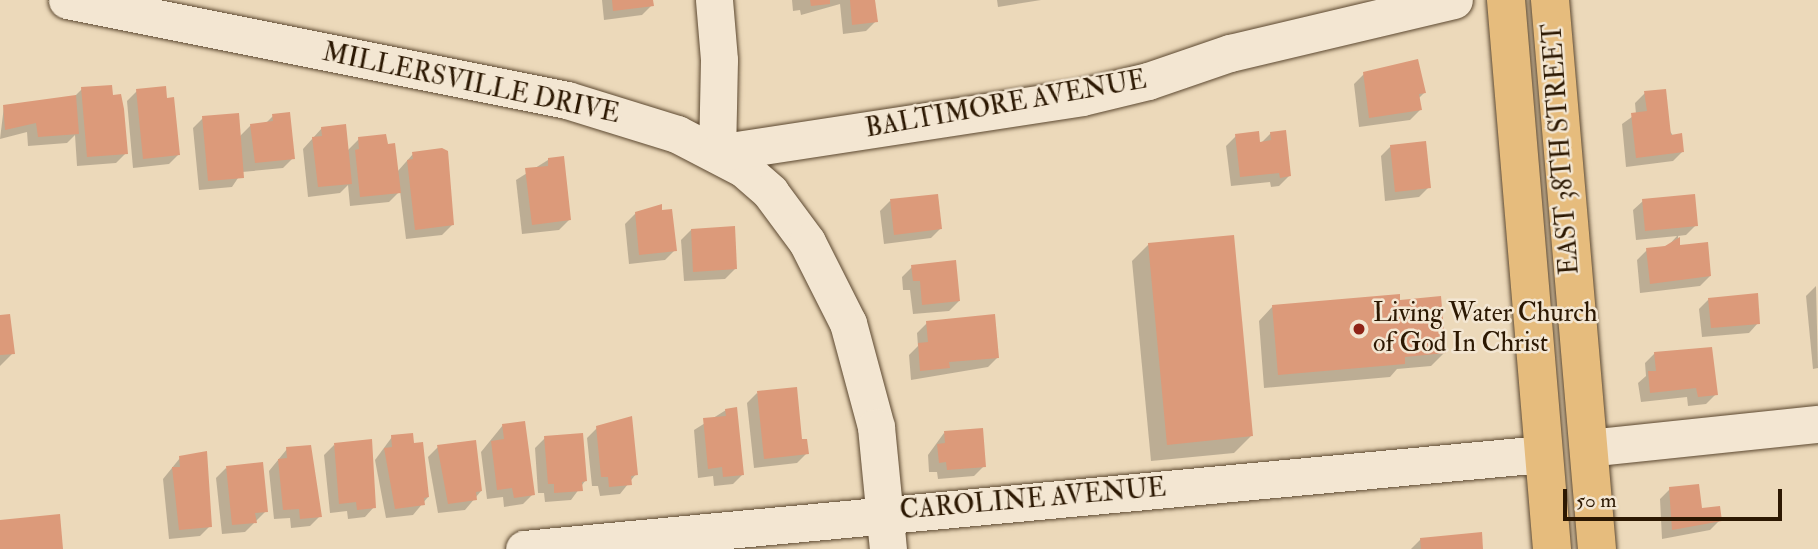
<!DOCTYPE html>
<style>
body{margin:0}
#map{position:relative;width:1818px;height:549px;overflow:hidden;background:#ecd9ba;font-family:"IM FELL Double Pica",serif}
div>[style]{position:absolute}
.shadow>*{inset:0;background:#0003}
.building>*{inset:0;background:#dc9a7a}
.roads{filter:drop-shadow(0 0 2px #5c4830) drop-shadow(0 0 2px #5c4830)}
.minor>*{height:37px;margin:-18.5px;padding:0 18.5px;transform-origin:18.5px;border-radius:18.5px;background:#f3e6d2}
.major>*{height:38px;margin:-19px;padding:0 19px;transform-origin:19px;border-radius:19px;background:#e6bc7d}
.dots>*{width:19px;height:19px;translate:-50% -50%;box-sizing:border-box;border:4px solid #f3e6d2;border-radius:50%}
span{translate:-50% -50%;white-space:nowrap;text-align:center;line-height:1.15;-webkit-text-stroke:5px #f3e6d2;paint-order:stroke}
.street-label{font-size:26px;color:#2c1802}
.poi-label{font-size:26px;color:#2c1802}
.left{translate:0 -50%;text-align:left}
.scale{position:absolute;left:1563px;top:489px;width:219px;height:32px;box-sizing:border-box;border:4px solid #2c1802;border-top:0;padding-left:9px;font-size:21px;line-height:24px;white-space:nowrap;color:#2c1802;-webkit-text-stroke:5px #f3e6d2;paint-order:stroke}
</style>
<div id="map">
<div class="shadow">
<i style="clip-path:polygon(602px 0,651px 0,652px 5px,642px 15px,604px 20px)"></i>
<i style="clip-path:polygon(792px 0,873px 0,876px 21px,866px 31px,843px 34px,840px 4px,801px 15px,800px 10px,793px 11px)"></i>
<i style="clip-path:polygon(997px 0,1041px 0,998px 7px)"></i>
<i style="clip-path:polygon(1364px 74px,1424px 93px,1418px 99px,1420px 110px,1410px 120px,1359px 127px,1354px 84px)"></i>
<i style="clip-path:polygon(82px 89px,126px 153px,116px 163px,77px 166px,75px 135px,67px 143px,28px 146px,27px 132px,0 139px,4px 106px,74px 97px)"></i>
<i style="clip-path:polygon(137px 91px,179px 154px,169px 164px,133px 168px,127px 101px)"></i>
<i style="clip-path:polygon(1645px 93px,1683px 151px,1673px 161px,1626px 167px,1622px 124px,1636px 114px,1635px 103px)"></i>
<i style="clip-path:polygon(273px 116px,293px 158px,283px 168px,242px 172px,232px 187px,199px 190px,193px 128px,203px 118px,239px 137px,251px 125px,265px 124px)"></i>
<i style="clip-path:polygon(322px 128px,347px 151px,359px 139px,397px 172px,413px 154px,452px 225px,442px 235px,406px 239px,400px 191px,389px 202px,350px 206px,348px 185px,340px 193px,308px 197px,303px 149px)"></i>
<i style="clip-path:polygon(1271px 133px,1289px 176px,1279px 186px,1271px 187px,1270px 182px,1231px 186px,1226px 146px,1236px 136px,1259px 145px)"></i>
<i style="clip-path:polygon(1391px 146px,1429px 187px,1419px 197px,1385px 201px,1381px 156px)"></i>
<i style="clip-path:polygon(548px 160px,569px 220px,559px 230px,522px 234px,516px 180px)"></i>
<i style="clip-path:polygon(890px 201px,941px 228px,931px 238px,884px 244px,880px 211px)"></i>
<i style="clip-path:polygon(1643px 201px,1696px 225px,1686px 235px,1678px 236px,1679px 247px,1710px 276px,1700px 286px,1640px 293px,1637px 260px,1647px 250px,1666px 248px,1677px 236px,1636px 240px,1633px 210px)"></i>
<i style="clip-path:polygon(636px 213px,675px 250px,665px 260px,629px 264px,625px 224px)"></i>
<i style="clip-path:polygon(691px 230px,735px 269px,725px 279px,684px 281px,681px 240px)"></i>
<i style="clip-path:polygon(1149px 244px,1251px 436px,1234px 453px,1151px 461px,1132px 261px)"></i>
<i style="clip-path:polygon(912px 267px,959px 301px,949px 311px,913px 314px,910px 290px,903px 290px,902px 277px)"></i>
<i style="clip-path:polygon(1816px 286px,1818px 368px,1813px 369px,1806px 296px)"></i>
<i style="clip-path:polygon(1709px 299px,1758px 323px,1749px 333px,1702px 337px,1699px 309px)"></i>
<i style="clip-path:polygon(1399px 301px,1445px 352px,1431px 366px,1397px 369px,1390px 377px,1264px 388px,1259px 321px,1273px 306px)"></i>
<i style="clip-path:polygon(0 317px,13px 353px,0 366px)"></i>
<i style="clip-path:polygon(927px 323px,998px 357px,988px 367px,911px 380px,909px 355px,918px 346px,917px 333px)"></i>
<i style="clip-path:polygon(1655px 353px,1716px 394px,1706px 404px,1688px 406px,1687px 397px,1641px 402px,1638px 383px,1646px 376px,1645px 363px)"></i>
<i style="clip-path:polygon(757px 393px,801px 441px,807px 453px,797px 463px,754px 468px,747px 403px)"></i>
<i style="clip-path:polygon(726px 410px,743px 474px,733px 484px,714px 486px,713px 476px,698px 478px,694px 430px)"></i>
<i style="clip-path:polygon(503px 425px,533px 494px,523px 504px,504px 507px,503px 497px,487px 499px,481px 452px)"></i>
<i style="clip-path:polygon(597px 428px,636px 474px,620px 494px,600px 496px,598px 486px,592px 486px,587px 438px)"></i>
<i style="clip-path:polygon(944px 433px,984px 466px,974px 476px,938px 479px,937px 472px,929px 472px,928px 455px)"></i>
<i style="clip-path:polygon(392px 437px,428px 497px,413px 515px,386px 518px,375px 460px)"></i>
<i style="clip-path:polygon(545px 438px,585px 481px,571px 500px,545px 502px,544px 493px,538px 493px,535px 448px)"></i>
<i style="clip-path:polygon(334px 445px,374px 507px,365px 517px,348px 519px,347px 511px,330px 513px,324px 455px)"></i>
<i style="clip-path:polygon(438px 447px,481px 491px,465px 510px,438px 513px,428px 457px)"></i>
<i style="clip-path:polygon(287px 449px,320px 516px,310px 526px,291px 528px,290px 518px,274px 519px,269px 471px)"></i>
<i style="clip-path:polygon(180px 458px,210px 526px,200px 536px,169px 539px,163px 479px)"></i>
<i style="clip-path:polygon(226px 468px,266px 511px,245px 532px,222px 534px,216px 478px)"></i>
<i style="clip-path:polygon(1670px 489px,1700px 510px,1720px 520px,1710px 530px,1662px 539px,1660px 499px)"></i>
<i style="clip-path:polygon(1421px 539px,1481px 549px,1411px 549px)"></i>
</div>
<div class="building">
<i style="clip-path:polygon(612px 0,653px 0,654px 6px,613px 11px)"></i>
<i style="clip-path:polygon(810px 0,830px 0,830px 4px,811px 6px)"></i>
<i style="clip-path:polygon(850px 0,875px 0,878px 22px,852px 25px)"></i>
<i style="clip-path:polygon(1418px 59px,1426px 93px,1419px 94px,1422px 110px,1369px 118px,1363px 72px)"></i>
<i style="clip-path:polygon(112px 85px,113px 95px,121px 94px,124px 109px,128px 154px,87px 157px,81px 87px)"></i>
<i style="clip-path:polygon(166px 86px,167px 98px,174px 97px,180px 155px,143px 159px,136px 89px)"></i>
<i style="clip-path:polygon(1666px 89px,1671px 135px,1682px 133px,1684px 152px,1636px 158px,1631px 113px,1647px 111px,1644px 91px)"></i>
<i style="clip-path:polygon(76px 95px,79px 134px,38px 137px,36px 123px,5px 130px,3px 105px)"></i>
<i style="clip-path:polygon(290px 112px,295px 159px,255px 163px,250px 124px,273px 121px,272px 114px)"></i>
<i style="clip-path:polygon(239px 113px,244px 178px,208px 181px,202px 116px)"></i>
<i style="clip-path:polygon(346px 124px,352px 184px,318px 187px,312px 137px,322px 136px,321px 127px)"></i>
<i style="clip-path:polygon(1286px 130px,1291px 176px,1280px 178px,1279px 173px,1240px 177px,1235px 134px,1259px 131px,1260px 142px,1271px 140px,1270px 132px)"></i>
<i style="clip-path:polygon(386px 134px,388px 144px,395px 143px,401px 193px,360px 197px,355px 150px,359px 149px,358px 137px)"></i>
<i style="clip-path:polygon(1426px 141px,1431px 188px,1395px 192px,1390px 145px)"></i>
<i style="clip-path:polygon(442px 148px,448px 151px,454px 225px,415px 230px,407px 160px,413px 159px,412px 152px)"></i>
<i style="clip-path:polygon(564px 156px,571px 220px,532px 225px,525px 168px,548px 166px,548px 158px)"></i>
<i style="clip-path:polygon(938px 194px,942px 229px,894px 235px,890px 199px)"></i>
<i style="clip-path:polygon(1695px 194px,1698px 226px,1645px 231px,1642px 199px)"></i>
<i style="clip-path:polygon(662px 204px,662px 210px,672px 209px,677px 251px,639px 255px,635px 212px)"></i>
<i style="clip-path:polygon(735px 226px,737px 269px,693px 272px,691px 229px)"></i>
<i style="clip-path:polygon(1234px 235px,1253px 436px,1167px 445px,1148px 243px)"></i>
<i style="clip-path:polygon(1680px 237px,1680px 245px,1708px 242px,1711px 276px,1650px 284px,1646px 248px,1665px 246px)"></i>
<i style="clip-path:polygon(956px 260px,960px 301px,922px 305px,920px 281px,913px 281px,911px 265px)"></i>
<i style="clip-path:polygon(1758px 293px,1760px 324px,1711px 328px,1708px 298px)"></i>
<i style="clip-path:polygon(1400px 294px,1400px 300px,1441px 296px,1446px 353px,1405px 357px,1405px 364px,1278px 375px,1272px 305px)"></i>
<i style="clip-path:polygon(10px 314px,15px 354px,0 355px,0 315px)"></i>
<i style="clip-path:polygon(995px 314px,999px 358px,949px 362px,950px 368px,920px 371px,918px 343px,928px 342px,926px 321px)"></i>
<i style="clip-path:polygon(1712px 347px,1718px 395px,1698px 397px,1696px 388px,1650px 393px,1648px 371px,1656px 371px,1654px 352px)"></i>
<i style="clip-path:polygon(797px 387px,802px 439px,807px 439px,809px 454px,764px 459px,757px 391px)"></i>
<i style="clip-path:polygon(737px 407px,744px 475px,723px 477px,722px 467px,708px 469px,703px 418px,726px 416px,725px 409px)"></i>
<i style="clip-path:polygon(632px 416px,638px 475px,631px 476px,632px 485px,609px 487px,608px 477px,601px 477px,596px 426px)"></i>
<i style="clip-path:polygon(525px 421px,535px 495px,514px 498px,512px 488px,497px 490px,491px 441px,504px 439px,502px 424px)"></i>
<i style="clip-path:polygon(983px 428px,986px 467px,947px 470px,946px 462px,939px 463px,937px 444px,945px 443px,944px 431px)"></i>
<i style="clip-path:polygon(413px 433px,414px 443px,423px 442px,429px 497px,424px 498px,425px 505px,395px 509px,384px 448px,392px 447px,391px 435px)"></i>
<i style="clip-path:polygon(583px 433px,587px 481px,582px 482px,583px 491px,554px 493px,554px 484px,548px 484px,544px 436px)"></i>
<i style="clip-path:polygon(372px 439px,376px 508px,357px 510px,356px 502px,339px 504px,334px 443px)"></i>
<i style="clip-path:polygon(476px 440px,482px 491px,476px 492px,477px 500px,448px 504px,437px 445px)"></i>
<i style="clip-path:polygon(311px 445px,322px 517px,300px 519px,299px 509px,283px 510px,278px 459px,287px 458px,286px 447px)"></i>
<i style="clip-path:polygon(207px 451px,212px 527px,179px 530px,172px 467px,180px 467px,179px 456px)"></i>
<i style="clip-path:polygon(263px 462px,268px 512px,255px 513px,257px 523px,232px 525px,226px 466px)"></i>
<i style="clip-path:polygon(1699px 484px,1702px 508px,1720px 506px,1722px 521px,1672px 530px,1669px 487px)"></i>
<i style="clip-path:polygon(60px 514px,63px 549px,0 549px,0 520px)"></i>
<i style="clip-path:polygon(1482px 532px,1483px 549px,1421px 549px,1420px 538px)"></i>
</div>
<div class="roads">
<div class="minor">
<i style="left:67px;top:0;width:510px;rotate:11.31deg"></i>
<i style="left:567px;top:100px;width:115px;rotate:17.2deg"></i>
<i style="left:677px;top:134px;width:76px;rotate:27.6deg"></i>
<i style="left:744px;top:169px;width:35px;rotate:41deg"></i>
<i style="left:770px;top:192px;width:62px;rotate:53.5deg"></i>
<i style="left:807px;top:242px;width:91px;rotate:63.2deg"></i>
<i style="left:848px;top:323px;width:108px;rotate:74.9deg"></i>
<i style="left:876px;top:427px;width:123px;rotate:84.4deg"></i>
<i style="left:714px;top:0;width:60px;rotate:85.2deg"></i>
<i style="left:719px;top:60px;width:93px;rotate:91.2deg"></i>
<i style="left:717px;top:153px;width:369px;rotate:-8.7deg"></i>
<i style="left:1082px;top:97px;width:68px;rotate:-13.6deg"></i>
<i style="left:1148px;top:81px;width:87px;rotate:-18.9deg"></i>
<i style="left:1230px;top:53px;width:230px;rotate:-13.3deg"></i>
<i style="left:1588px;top:448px;width:231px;rotate:-6deg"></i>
<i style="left:524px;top:549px;width:1023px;rotate:-5.33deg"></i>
</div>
<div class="major">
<i style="left:1506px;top:0;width:551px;rotate:85.21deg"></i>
<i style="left:1550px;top:0;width:551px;rotate:85.11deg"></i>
</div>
</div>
<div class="dots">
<i style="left:1359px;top:329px;background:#8f2418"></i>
</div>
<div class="street-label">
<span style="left:471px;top:84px;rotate:12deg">MILLERSVILLE DRIVE</span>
<span style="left:1006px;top:105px;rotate:-10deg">BALTIMORE AVENUE</span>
<span style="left:1562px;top:149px;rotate:-94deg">EAST 38TH STREET</span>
<span style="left:1033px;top:500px;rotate:-5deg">CAROLINE AVENUE</span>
</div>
<div class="poi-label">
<span class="left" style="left:1373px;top:329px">Living Water Church<br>of God In Christ</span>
</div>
<div class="scale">50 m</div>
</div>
